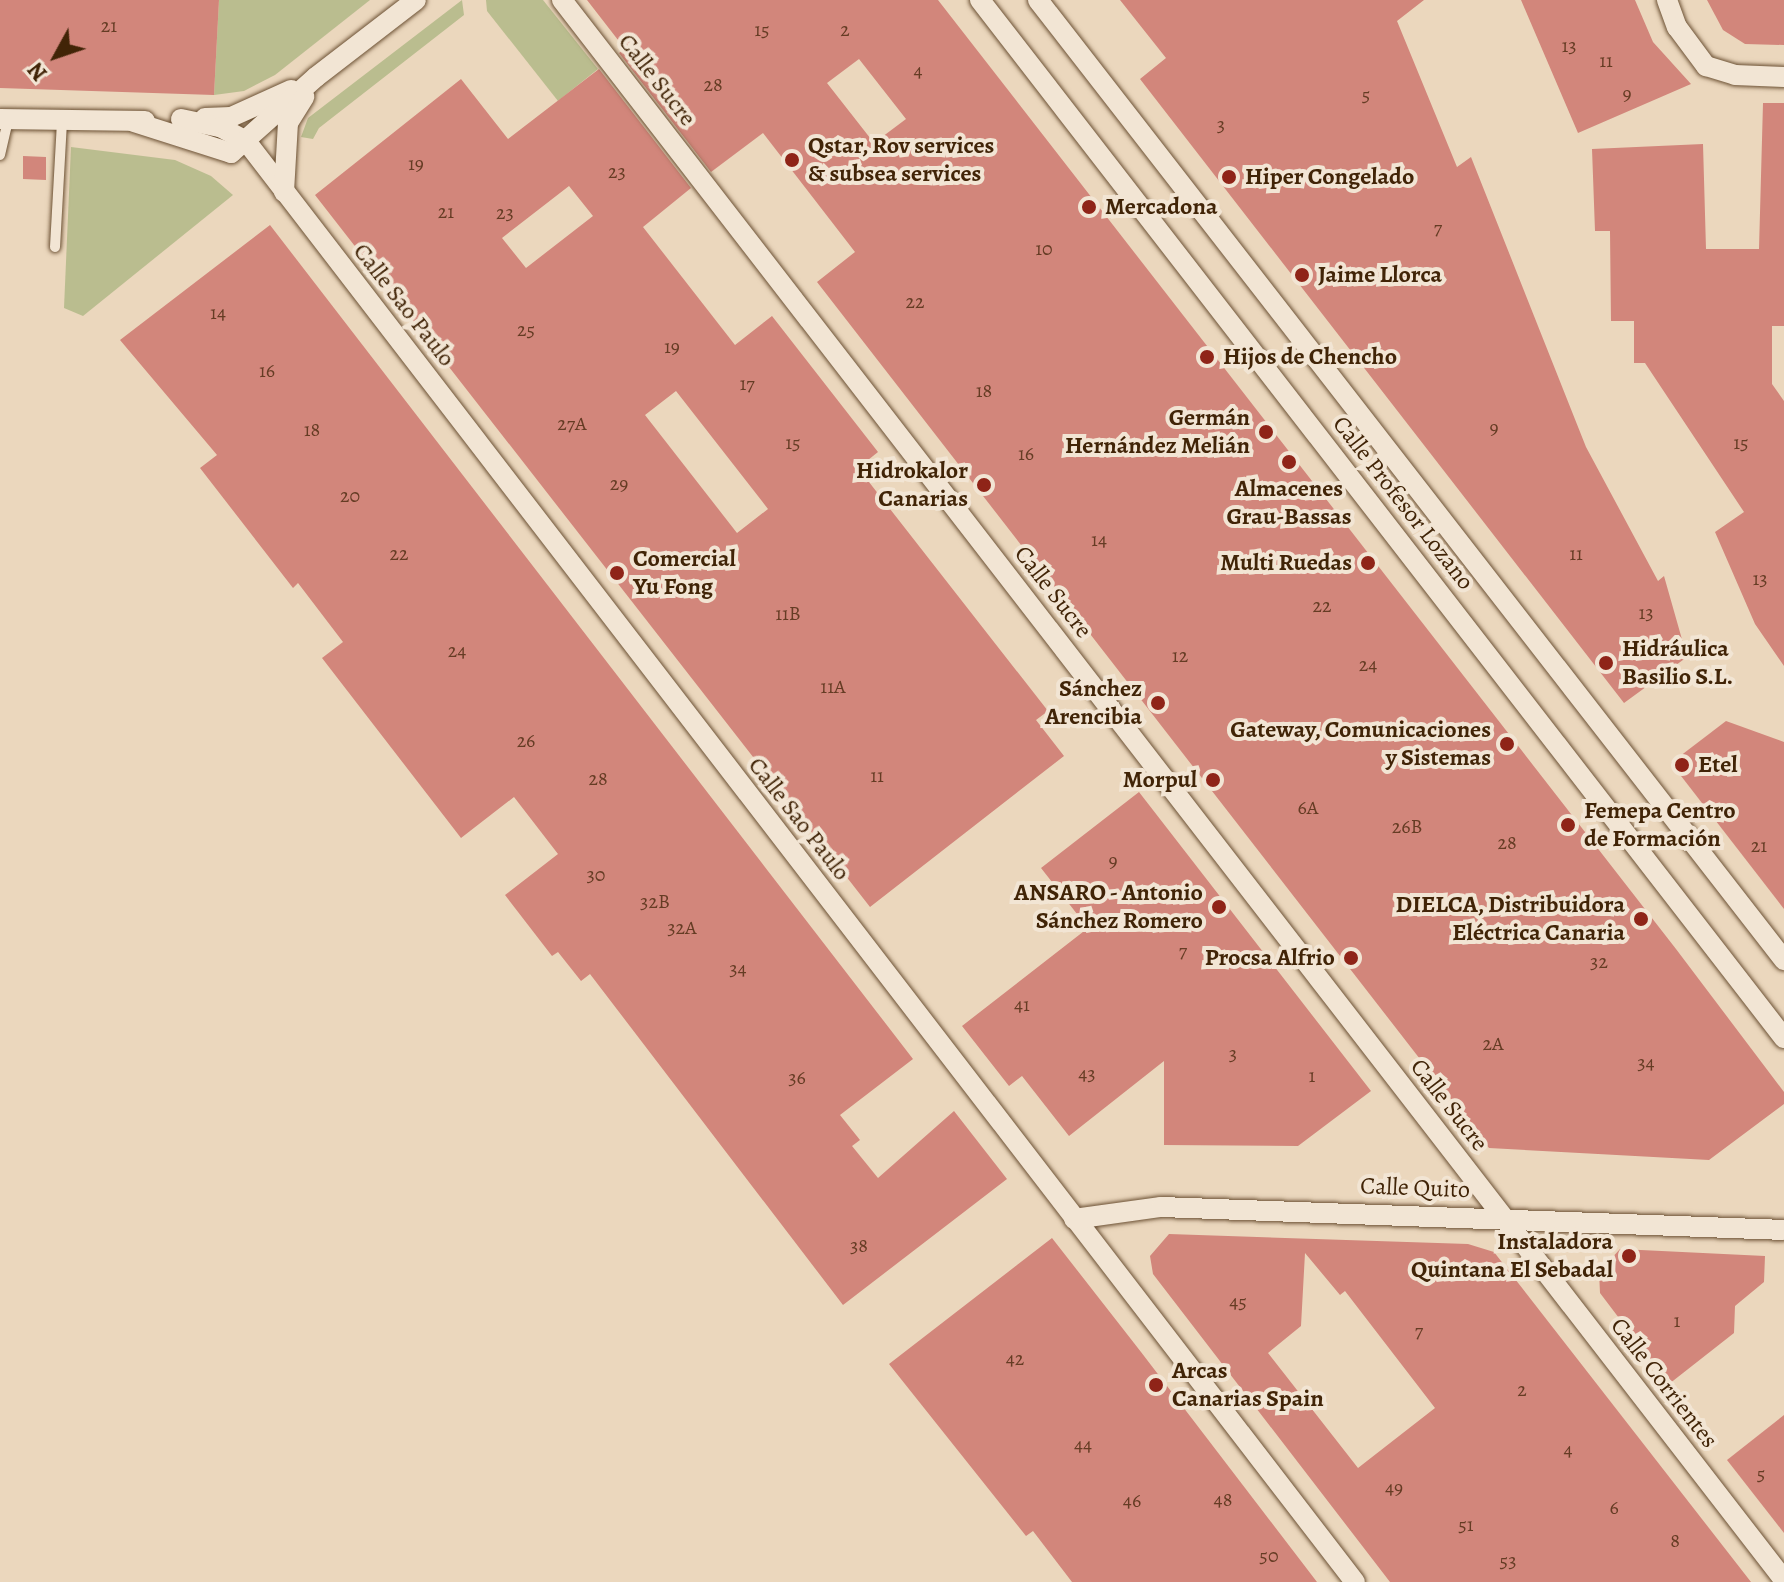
<!DOCTYPE html>
<meta charset="utf-8">
<style>
body{margin:0}
#map{position:relative;width:1784px;height:1582px;overflow:hidden;background:#ebd7bd;font-family:Alegreya,serif}
div>[style]{position:absolute}
.green>*{inset:0;background:#babd8f}
.building>*{inset:0;background:#d2867b}
.roads{filter:drop-shadow(0 0 2px #6c5134) drop-shadow(0 0 2px #6c5134)}
.service>*{height:10px;margin:-5px;padding:0 5px;transform-origin:5px;border-radius:5px;background:#f2e5d4}
.minor>*{height:20px;margin:-10px;padding:0 10px;transform-origin:10px;border-radius:10px;background:#f2e5d4}
.dots>*{width:22px;height:22px;translate:-50% -50%;box-sizing:border-box;border:4px solid #f2e5d4;border-radius:50%}
span{translate:-50% -50%;white-space:nowrap;text-align:center;line-height:1.15;-webkit-text-stroke:8px #f2e5d4;paint-order:stroke}
.number-label{font-size:20px;color:#653c24}
.number-label span{-webkit-text-stroke-width:0}
.street-label{font-size:24px;color:#412407}
.poi-label{font-size:24px;color:#412407;font-weight:700}
.left{translate:0 -50%;text-align:left}
.right{translate:-100% -50%;text-align:right}
.north{position:absolute;left:16px;top:16px;width:80px;height:80px;-webkit-text-stroke:6px #f2e5d4;paint-order:stroke;rotate:230deg;font-size:22px;font-weight:700;line-height:32px;text-align:center;color:#412407}
.north::after{content:'';display:block;margin:auto;width:28px;height:36px;background:#412407;clip-path:polygon(50% 0,100% 100%,50% 72%,0 100%)}
</style>
<div id="map">
<div class="green">
<i style="clip-path:polygon(219px 0,370px 0,275px 75px,244px 91px,214px 95px)"></i>
<i style="clip-path:polygon(462px 0,464px 15px,319px 128px,313px 139px,301px 137px,308px 118px)"></i>
<i style="clip-path:polygon(486px 0,543px 0,598px 69px,558px 101px,487px 11px)"></i>
<i style="clip-path:polygon(71px 147px,175px 160px,211px 176px,233px 195px,83px 316px,64px 308px)"></i>
</div>
<div class="building">
<i style="clip-path:polygon(0 0,219px 0,214px 95px,0 88px)"></i>
<i style="clip-path:polygon(evenodd,587px 0,938px 0,1676px 949px,1784px 1092px,1784px 1104px,1709px 1160px,1489px 1148px,817px 282px,855px 252px,763px 133px,711px 172px,619px 53px,625px 49px,587px 0,859px 59px,906px 119px,874px 143px,827px 83px,859px 59px)"></i>
<i style="clip-path:polygon(1120px 0,1424px 0,1397px 21px,1457px 167px,1471px 157px,1586px 447px,1658px 581px,1664px 576px,1687px 657px,1624px 703px,1140px 79px,1166px 58px)"></i>
<i style="clip-path:polygon(1521px 0,1635px 0,1653px 42px,1691px 84px,1578px 133px)"></i>
<i style="clip-path:polygon(1707px 0,1784px 0,1784px 45px,1745px 44px,1723px 30px)"></i>
<i style="clip-path:polygon(evenodd,599px 69px,691px 188px,643px 227px,735px 345px,772px 316px,878px 452px,858px 468px,1048px 711px,1036px 720px,1064px 756px,870px 907px,315px 195px,461px 79px,508px 139px,599px 69px,569px 186px,593px 216px,526px 268px,502px 238px,569px 186px,599px 69px,676px 391px,768px 509px,737px 533px,645px 415px,676px 391px)"></i>
<i style="clip-path:polygon(1763px 103px,1784px 103px,1784px 326px,1772px 326px,1772px 384px,1784px 401px,1784px 666px,1755px 624px,1715px 532px,1744px 512px,1645px 363px,1634px 363px,1634px 321px,1611px 321px,1610px 231px,1595px 231px,1592px 149px,1703px 144px,1706px 249px,1759px 249px)"></i>
<i style="clip-path:polygon(23px 156px,46px 157px,46px 180px,23px 179px)"></i>
<i style="clip-path:polygon(270px 225px,913px 1059px,840px 1115px,860px 1140px,852px 1146px,878px 1178px,954px 1111px,1007px 1179px,843px 1305px,590px 974px,581px 981px,558px 952px,552px 956px,505px 895px,558px 854px,514px 797px,461px 838px,322px 658px,343px 642px,298px 583px,293px 588px,200px 468px,217px 455px,120px 340px)"></i>
<i style="clip-path:polygon(1726px 721px,1784px 742px,1784px 909px,1671px 763px)"></i>
<i style="clip-path:polygon(1139px 792px,1371px 1091px,1298px 1146px,1164px 1145px,1164px 1061px,1069px 1136px,1022px 1076px,1009px 1086px,962px 1026px,1088px 928px,1041px 868px)"></i>
<i style="clip-path:polygon(evenodd,1169px 1234px,1468px 1244px,1494px 1252px,1751px 1582px,1390px 1582px,1153px 1274px,1150px 1256px,1169px 1234px,1305px 1253px,1340px 1295px,1345px 1291px,1435px 1408px,1358px 1468px,1268px 1353px,1301px 1326px,1305px 1253px)"></i>
<i style="clip-path:polygon(1052px 1238px,1141px 1352px,1317px 1582px,1072px 1582px,1033px 1531px,1026px 1536px,889px 1364px)"></i>
<i style="clip-path:polygon(1620px 1249px,1765px 1256px,1764px 1282px,1735px 1306px,1734px 1333px,1669px 1384px,1600px 1293px,1599px 1272px)"></i>
<i style="clip-path:polygon(1784px 1415px,1784px 1533px,1727px 1460px)"></i>
</div>
<div class="roads">
<div class="service">
<i style="left:0;top:155px;width:37px;rotate:-77deg"></i>
<i style="left:55px;top:247px;width:126px;rotate:-86.8deg"></i>
</div>
<div class="minor">
<i style="left:562px;top:0;width:1997px;rotate:52.28deg"></i>
<i style="left:980px;top:0;width:1313px;rotate:52.24deg"></i>
<i style="left:1038px;top:0;width:1216px;rotate:52.15deg"></i>
<i style="left:1667px;top:0;width:29px;rotate:70deg"></i>
<i style="left:1677px;top:27px;width:49px;rotate:53.4deg"></i>
<i style="left:1706px;top:66px;width:30px;rotate:17deg"></i>
<i style="left:1735px;top:75px;width:49px;rotate:2.3deg"></i>
<i style="left:205px;top:118px;width:26px;rotate:-2deg"></i>
<i style="left:231px;top:117px;width:66px;rotate:-24.2deg"></i>
<i style="left:0;top:119px;width:145px;rotate:0.8deg"></i>
<i style="left:181px;top:119px;width:40px;rotate:12deg"></i>
<i style="left:220px;top:127px;width:30px;rotate:28deg"></i>
<i style="left:246px;top:141px;width:1818px;rotate:52.42deg"></i>
<i style="left:134px;top:122px;width:102px;rotate:17.7deg"></i>
<i style="left:231px;top:153px;width:114px;rotate:-41.8deg"></i>
<i style="left:316px;top:77px;width:126px;rotate:-37.6deg"></i>
<i style="left:284px;top:192px;width:69px;rotate:-86.7deg"></i>
<i style="left:288px;top:123px;width:31px;rotate:-58deg"></i>
<i style="left:1074px;top:1219px;width:88px;rotate:-7.9deg"></i>
<i style="left:1161px;top:1207px;width:623px;rotate:2.11deg"></i>
</div>
</div>
<div class="dots">
<i style="left:792px;top:160px;background:#8f2418"></i>
<i style="left:1229px;top:177px;background:#8f2418"></i>
<i style="left:1089px;top:207px;background:#8f2418"></i>
<i style="left:1302px;top:275px;background:#8f2418"></i>
<i style="left:1207px;top:357px;background:#8f2418"></i>
<i style="left:1266px;top:432px;background:#8f2418"></i>
<i style="left:1289px;top:462px;background:#8f2418"></i>
<i style="left:984px;top:485px;background:#8f2418"></i>
<i style="left:1368px;top:563px;background:#8f2418"></i>
<i style="left:617px;top:573px;background:#8f2418"></i>
<i style="left:1606px;top:663px;background:#8f2418"></i>
<i style="left:1158px;top:703px;background:#8f2418"></i>
<i style="left:1507px;top:744px;background:#8f2418"></i>
<i style="left:1682px;top:765px;background:#8f2418"></i>
<i style="left:1213px;top:780px;background:#8f2418"></i>
<i style="left:1568px;top:825px;background:#8f2418"></i>
<i style="left:1219px;top:907px;background:#8f2418"></i>
<i style="left:1641px;top:919px;background:#8f2418"></i>
<i style="left:1351px;top:958px;background:#8f2418"></i>
<i style="left:1629px;top:1256px;background:#8f2418"></i>
<i style="left:1156px;top:1385px;background:#8f2418"></i>
</div>
<div class="number-label">
<span style="left:109px;top:25px">21</span>
<span style="left:762px;top:29px">15</span>
<span style="left:845px;top:29px">2</span>
<span style="left:1569px;top:45px">13</span>
<span style="left:1606px;top:60px">11</span>
<span style="left:918px;top:70px">4</span>
<span style="left:713px;top:84px">28</span>
<span style="left:1627px;top:93px">9</span>
<span style="left:1366px;top:94px">5</span>
<span style="left:1221px;top:124px">3</span>
<span style="left:416px;top:163px">19</span>
<span style="left:617px;top:171px">23</span>
<span style="left:446px;top:211px">21</span>
<span style="left:505px;top:212px">23</span>
<span style="left:1438px;top:227px">7</span>
<span style="left:1044px;top:248px">10</span>
<span style="left:915px;top:301px">22</span>
<span style="left:218px;top:312px">14</span>
<span style="left:526px;top:329px">25</span>
<span style="left:672px;top:346px">19</span>
<span style="left:267px;top:370px">16</span>
<span style="left:747px;top:383px">17</span>
<span style="left:984px;top:390px">18</span>
<span style="left:572px;top:423px">27A</span>
<span style="left:1494px;top:427px">9</span>
<span style="left:312px;top:429px">18</span>
<span style="left:793px;top:442px">15</span>
<span style="left:1741px;top:442px">15</span>
<span style="left:1026px;top:453px">16</span>
<span style="left:619px;top:483px">29</span>
<span style="left:350px;top:495px">20</span>
<span style="left:1099px;top:539px">14</span>
<span style="left:399px;top:553px">22</span>
<span style="left:1576px;top:553px">11</span>
<span style="left:1760px;top:578px">13</span>
<span style="left:1322px;top:605px">22</span>
<span style="left:1646px;top:612px">13</span>
<span style="left:788px;top:613px">11B</span>
<span style="left:457px;top:650px">24</span>
<span style="left:1180px;top:655px">12</span>
<span style="left:1368px;top:664px">24</span>
<span style="left:833px;top:686px">11A</span>
<span style="left:526px;top:740px">26</span>
<span style="left:877px;top:775px">11</span>
<span style="left:598px;top:778px">28</span>
<span style="left:1308px;top:807px">6A</span>
<span style="left:1407px;top:826px">26B</span>
<span style="left:1507px;top:842px">28</span>
<span style="left:1759px;top:845px">21</span>
<span style="left:1113px;top:860px">9</span>
<span style="left:596px;top:874px">30</span>
<span style="left:655px;top:901px">32B</span>
<span style="left:682px;top:927px">32A</span>
<span style="left:1183px;top:950px">7</span>
<span style="left:1599px;top:961px">32</span>
<span style="left:738px;top:968px">34</span>
<span style="left:1022px;top:1004px">41</span>
<span style="left:1493px;top:1043px">2A</span>
<span style="left:1233px;top:1053px">3</span>
<span style="left:1646px;top:1062px">34</span>
<span style="left:1087px;top:1073px">43</span>
<span style="left:1312px;top:1075px">1</span>
<span style="left:797px;top:1077px">36</span>
<span style="left:859px;top:1245px">38</span>
<span style="left:1238px;top:1301px">45</span>
<span style="left:1677px;top:1320px">1</span>
<span style="left:1419px;top:1330px">7</span>
<span style="left:1015px;top:1358px">42</span>
<span style="left:1522px;top:1389px">2</span>
<span style="left:1083px;top:1444px">44</span>
<span style="left:1568px;top:1449px">4</span>
<span style="left:1761px;top:1473px">5</span>
<span style="left:1394px;top:1487px">49</span>
<span style="left:1223px;top:1499px">48</span>
<span style="left:1132px;top:1500px">46</span>
<span style="left:1614px;top:1507px">6</span>
<span style="left:1466px;top:1524px">51</span>
<span style="left:1675px;top:1540px">8</span>
<span style="left:1269px;top:1555px">50</span>
<span style="left:1508px;top:1560px">53</span>
</div>
<div class="street-label">
<span style="left:657px;top:80px;rotate:52deg">Calle Sucre</span>
<span style="left:404px;top:305px;rotate:52deg">Calle Sao Paulo</span>
<span style="left:1403px;top:503px;rotate:52deg">Calle Profesor Lozano</span>
<span style="left:1053px;top:592px;rotate:52deg">Calle Sucre</span>
<span style="left:799px;top:819px;rotate:52deg">Calle Sao Paulo</span>
<span style="left:1449px;top:1105px;rotate:52deg">Calle Sucre</span>
<span style="left:1415px;top:1188px;rotate:2deg">Calle Quito</span>
<span style="left:1664px;top:1383px;rotate:52deg">Calle Corrientes</span>
</div>
<div class="poi-label">
<span class="left" style="left:808px;top:160px">Qstar, Rov services<br>&amp; subsea services</span>
<span class="left" style="left:1245px;top:177px">Hiper Congelado</span>
<span class="left" style="left:1105px;top:207px">Mercadona</span>
<span class="left" style="left:1318px;top:275px">Jaime Llorca</span>
<span class="left" style="left:1223px;top:357px">Hijos de Chencho</span>
<span class="right" style="left:1250px;top:432px">Germán<br>Hernández Melián</span>
<span class="right" style="left:968px;top:485px">Hidrokalor<br>Canarias</span>
<span style="left:1289px;top:503px">Almacenes<br>Grau-Bassas</span>
<span class="left" style="left:633px;top:573px">Comercial<br>Yu Fong</span>
<span class="right" style="left:1352px;top:563px">Multi Ruedas</span>
<span class="left" style="left:1622px;top:663px">Hidráulica<br>Basilio S.L.</span>
<span class="right" style="left:1142px;top:703px">Sánchez<br>Arencibia</span>
<span class="right" style="left:1491px;top:744px">Gateway, Comunicaciones<br>y Sistemas</span>
<span class="left" style="left:1698px;top:765px">Etel</span>
<span class="right" style="left:1197px;top:780px">Morpul</span>
<span class="left" style="left:1584px;top:825px">Femepa Centro<br>de Formación</span>
<span class="right" style="left:1203px;top:907px">ANSARO - Antonio<br>Sánchez Romero</span>
<span class="right" style="left:1625px;top:919px">DIELCA, Distribuidora<br>Eléctrica Canaria</span>
<span class="right" style="left:1335px;top:958px">Procsa Alfrio</span>
<span class="right" style="left:1613px;top:1256px">Instaladora<br>Quintana El Sebadal</span>
<span class="left" style="left:1172px;top:1385px">Arcas<br>Canarias Spain</span>
</div>
<div class="north">N</div>
</div>
